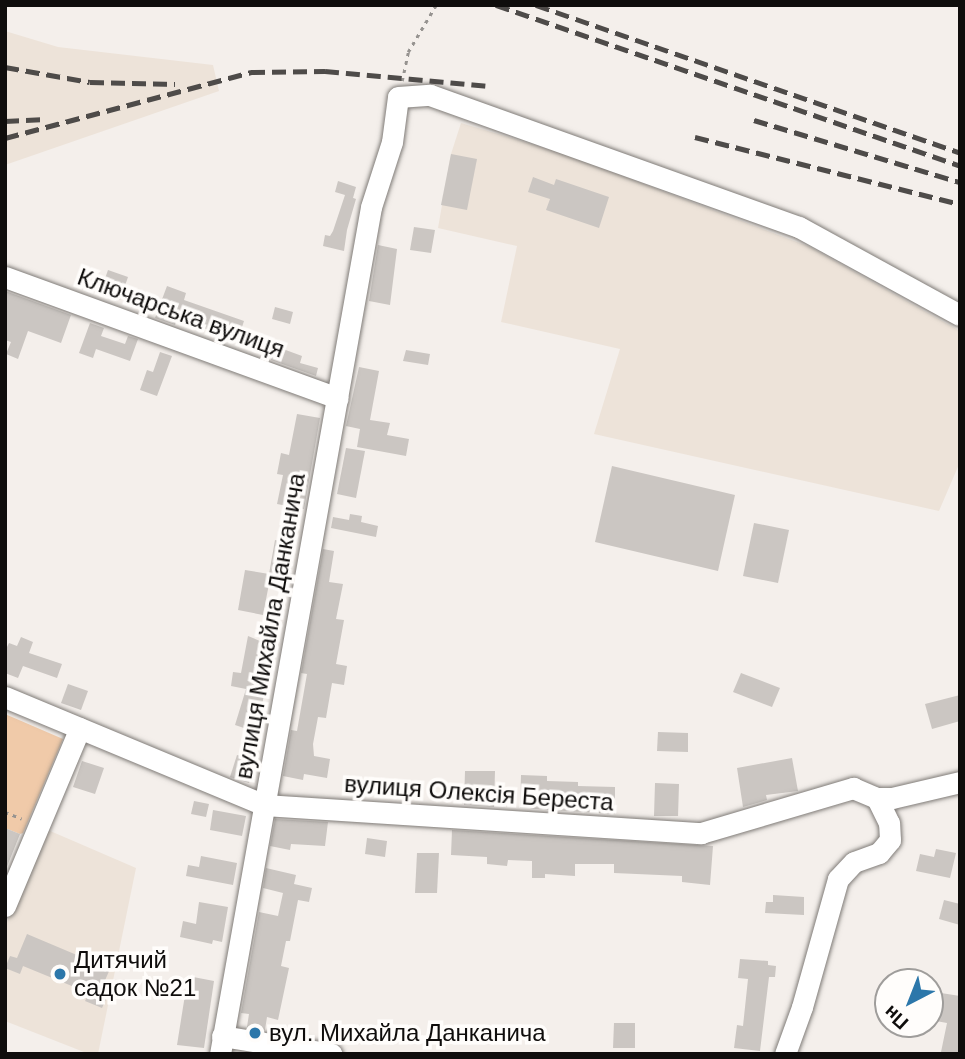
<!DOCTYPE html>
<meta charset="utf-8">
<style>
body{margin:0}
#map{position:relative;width:965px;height:1059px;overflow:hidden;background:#f4efeb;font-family:Arial,sans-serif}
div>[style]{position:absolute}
.built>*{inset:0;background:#ede3d9}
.green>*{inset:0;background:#f0caa9}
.building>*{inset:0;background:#cbc6c2}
.path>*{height:2.5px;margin-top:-1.25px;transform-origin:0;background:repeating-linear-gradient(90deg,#969390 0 3.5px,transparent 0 8.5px)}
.roads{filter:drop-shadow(0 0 2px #7f7b77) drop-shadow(0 0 2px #7f7b77)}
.minor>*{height:21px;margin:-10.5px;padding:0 10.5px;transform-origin:10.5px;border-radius:10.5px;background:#fff}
.rail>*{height:4.5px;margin-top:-2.25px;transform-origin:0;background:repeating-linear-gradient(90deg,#4e4b49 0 14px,transparent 0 21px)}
.dots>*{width:19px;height:19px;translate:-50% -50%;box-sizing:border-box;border:4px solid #fffdfb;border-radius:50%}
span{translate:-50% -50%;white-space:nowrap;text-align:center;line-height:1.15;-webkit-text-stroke:7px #fffdfb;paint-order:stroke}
.street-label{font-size:24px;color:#0f0d0c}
.poi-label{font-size:24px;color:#0f0d0c}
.left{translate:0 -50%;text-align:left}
.frame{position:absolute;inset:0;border:7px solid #0f0d0c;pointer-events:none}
.north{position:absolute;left:874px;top:968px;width:70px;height:70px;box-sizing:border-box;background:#fffdfb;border:2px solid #9f9d9b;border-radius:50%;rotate:222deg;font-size:19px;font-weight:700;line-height:28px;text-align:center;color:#0f0d0c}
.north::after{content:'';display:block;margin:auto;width:24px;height:32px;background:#2c77aa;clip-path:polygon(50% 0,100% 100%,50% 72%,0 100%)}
</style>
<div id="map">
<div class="built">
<i style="clip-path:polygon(5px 31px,58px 47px,213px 65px,219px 91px,5px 165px)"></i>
<i style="clip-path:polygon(461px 123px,565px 154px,810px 247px,960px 331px,960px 462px,939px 511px,594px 434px,620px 349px,501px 322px,517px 246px,438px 228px,451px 154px)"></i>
<i style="clip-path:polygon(48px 830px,136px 868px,98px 1054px,89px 1054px,5px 1021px,5px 926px)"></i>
</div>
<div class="green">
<i style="clip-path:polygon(5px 714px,63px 739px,23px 833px,20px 834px,5px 828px)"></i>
</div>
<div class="building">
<i style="clip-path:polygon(451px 154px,477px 159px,467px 210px,441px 205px)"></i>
<i style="clip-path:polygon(533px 177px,554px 185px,556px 179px,609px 197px,599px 228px,546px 210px,550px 199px,528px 192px)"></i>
<i style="clip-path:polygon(338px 181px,356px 187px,353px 198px,348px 196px,356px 199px,347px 230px,344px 251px,323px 246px,325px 235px,330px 236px,333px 231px,345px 195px,335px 192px)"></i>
<i style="clip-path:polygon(414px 227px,435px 230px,431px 253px,410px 250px)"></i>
<i style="clip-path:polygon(378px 245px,397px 249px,390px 305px,369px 301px)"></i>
<i style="clip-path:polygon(108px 270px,128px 277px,120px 300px,100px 293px)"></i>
<i style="clip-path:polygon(167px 286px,186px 293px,184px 300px,244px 321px,237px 342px,178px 317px,175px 325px,155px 318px)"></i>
<i style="clip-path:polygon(5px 291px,71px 315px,61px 343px,28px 331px,18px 359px,6px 354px,11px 342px,5px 340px)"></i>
<i style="clip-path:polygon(275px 307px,293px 312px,290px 324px,272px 319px)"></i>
<i style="clip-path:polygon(90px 323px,104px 328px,101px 336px,125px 344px,128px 336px,138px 339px,130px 361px,96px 349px,93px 358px,79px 353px)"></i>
<i style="clip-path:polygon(283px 349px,302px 356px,300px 363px,318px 368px,316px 376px,271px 360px,272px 355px,280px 357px)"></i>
<i style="clip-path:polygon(406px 350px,430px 354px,428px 365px,403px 361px)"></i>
<i style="clip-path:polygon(160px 352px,172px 356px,157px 396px,140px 390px,147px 370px,153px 372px)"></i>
<i style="clip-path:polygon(359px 367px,379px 371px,370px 420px,390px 423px,387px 435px,409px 439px,406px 456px,357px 447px,360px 429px,346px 426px)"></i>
<i style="clip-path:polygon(297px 414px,320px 418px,304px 509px,277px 504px,283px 475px,277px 474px,281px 453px,289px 455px)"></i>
<i style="clip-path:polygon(346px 448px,365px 451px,356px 498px,337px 494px)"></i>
<i style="clip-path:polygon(612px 466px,735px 495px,718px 571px,595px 542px)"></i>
<i style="clip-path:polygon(350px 514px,362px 516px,361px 522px,378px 526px,376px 537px,331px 528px,333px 517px,349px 520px)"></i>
<i style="clip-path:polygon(754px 523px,789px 530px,778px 583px,743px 576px)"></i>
<i style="clip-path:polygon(285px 529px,298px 531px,288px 587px,269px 584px,263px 615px,238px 610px,245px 570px,269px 574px,275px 540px,279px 541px,281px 531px,285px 532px)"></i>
<i style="clip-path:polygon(323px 549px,334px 551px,329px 582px,343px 584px,336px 619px,344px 620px,336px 664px,347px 666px,344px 685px,332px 683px,326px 718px,318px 717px,313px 744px,314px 756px,330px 759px,327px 778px,304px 774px,303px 780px,283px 776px,291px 730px,297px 731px,307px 674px,301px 673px)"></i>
<i style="clip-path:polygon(248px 636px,267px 644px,261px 677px,267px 678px,261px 711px,265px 712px,259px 733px,235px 725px,246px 689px,231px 686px,233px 672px,241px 673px)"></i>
<i style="clip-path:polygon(21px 637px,33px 642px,29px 653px,62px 664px,57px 678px,23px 666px,18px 678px,5px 673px,5px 651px,9px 643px,17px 646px)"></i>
<i style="clip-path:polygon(741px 673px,780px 688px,772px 707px,733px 692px)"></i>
<i style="clip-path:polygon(68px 684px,88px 691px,81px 710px,61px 703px)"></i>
<i style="clip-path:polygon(960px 695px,960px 721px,932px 729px,925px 704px)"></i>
<i style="clip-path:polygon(658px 732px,688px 733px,688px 752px,657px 751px)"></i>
<i style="clip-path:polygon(237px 755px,256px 760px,249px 783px,230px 777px)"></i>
<i style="clip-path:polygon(792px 758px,798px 791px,766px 795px,767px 800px,743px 807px,737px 768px)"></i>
<i style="clip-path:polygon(82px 761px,104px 768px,95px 794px,73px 787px)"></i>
<i style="clip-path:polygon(465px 771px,495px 771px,494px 807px,464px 805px)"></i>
<i style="clip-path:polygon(521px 775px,547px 776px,547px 781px,578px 782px,578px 786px,615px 787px,615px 814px,520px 808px)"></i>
<i style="clip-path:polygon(655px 783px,679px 784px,678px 816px,654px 816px)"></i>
<i style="clip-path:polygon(194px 801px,209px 804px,206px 817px,191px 814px)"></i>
<i style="clip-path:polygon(213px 810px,246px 816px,242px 836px,210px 830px)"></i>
<i style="clip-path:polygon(275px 819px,328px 822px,325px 846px,291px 844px,290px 850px,270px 846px)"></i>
<i style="clip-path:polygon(5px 828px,20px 834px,6px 869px,5px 869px)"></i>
<i style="clip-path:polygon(452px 830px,713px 846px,710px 885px,682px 882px,682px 876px,614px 873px,614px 864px,575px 864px,575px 876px,545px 874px,545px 878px,532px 878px,532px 861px,508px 860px,507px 866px,487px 864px,487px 857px,451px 855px)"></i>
<i style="clip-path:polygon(367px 838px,387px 841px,385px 857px,365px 854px)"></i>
<i style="clip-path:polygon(936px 849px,956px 853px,950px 878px,916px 871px,920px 854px,934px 857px)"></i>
<i style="clip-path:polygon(417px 853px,439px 853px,437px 893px,415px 893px)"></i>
<i style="clip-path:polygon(201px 856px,237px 863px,233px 885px,186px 876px,188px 865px,199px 867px)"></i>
<i style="clip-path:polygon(266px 868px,296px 875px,294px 884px,312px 888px,309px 902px,298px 900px,290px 941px,286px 941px,281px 966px,289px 968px,278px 1020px,267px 1017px,265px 1030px,247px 1027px,249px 1014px,241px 1013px,259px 912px,278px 916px,283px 893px,263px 888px)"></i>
<i style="clip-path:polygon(773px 895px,804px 897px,804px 915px,765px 913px,766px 902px,773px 902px)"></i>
<i style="clip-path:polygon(944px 900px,960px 904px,960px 925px,939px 919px)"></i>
<i style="clip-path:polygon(199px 902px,228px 907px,222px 942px,213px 940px,212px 944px,180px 937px,183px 921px,196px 924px)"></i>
<i style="clip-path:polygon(27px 934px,110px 969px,99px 994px,107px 997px,102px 1008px,85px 1001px,89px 993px,23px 966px,20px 974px,5px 968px,10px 956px,17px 958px)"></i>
<i style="clip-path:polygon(740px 959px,768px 961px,768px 965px,776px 966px,775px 977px,769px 977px,760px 1051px,734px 1048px,737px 1025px,743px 1026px,748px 979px,738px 978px)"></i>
<i style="clip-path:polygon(188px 976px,214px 981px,204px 1048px,177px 1045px)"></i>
<i style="clip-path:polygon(941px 993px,960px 996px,960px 1054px,941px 1052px,947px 1023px,936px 1021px)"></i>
<i style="clip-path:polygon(614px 1023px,635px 1023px,635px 1048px,613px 1048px)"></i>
</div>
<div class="path">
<i style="left:402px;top:81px;width:30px;rotate:-78deg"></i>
<i style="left:408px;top:52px;width:55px;rotate:-59.2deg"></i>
<i style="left:5px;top:812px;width:18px;rotate:22deg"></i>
</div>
<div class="roads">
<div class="minor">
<i style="left:5px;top:277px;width:354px;rotate:20deg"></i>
<i style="left:5px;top:697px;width:281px;rotate:22.6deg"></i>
<i style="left:264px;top:805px;width:438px;rotate:3.7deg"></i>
<i style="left:701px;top:833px;width:159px;rotate:-16.5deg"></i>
<i style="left:853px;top:788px;width:26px;rotate:23deg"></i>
<i style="left:877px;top:798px;width:15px"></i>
<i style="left:892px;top:798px;width:70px;rotate:-13.2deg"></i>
<i style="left:5px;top:906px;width:193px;rotate:-67.2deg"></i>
<i style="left:222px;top:1036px;width:111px;rotate:9.3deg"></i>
<i style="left:220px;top:1054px;width:860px;rotate:-79.89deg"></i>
<i style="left:371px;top:207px;width:68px;rotate:-72.1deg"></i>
<i style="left:392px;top:142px;width:45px;rotate:-82.4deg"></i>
<i style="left:398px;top:97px;width:32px;rotate:-4deg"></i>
<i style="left:430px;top:95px;width:392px;rotate:19.7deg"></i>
<i style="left:799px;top:227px;width:183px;rotate:28.7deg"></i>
<i style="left:785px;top:1054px;width:50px;rotate:-70.1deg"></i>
<i style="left:802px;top:1007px;width:133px;rotate:-74.3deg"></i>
<i style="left:838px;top:879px;width:23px;rotate:-47deg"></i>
<i style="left:854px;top:862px;width:27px;rotate:-20deg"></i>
<i style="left:879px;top:853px;width:17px;rotate:-50deg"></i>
<i style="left:890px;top:840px;width:17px;rotate:-93deg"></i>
<i style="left:889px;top:823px;width:28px;rotate:-116deg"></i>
</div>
</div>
<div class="rail">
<i style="left:496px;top:5px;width:491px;rotate:19.1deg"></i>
<i style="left:536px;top:5px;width:449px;rotate:19.2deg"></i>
<i style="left:5px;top:67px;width:86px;rotate:10deg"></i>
<i style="left:90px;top:82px;width:85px;rotate:1.3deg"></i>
<i style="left:754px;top:120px;width:215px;rotate:16.8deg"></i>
<i style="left:5px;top:121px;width:41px;rotate:-2.8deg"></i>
<i style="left:695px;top:137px;width:273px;rotate:14.2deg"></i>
<i style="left:5px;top:138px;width:255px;rotate:-15deg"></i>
<i style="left:251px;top:72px;width:74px;rotate:-0.8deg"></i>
<i style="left:325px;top:71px;width:165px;rotate:5.2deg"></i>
</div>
<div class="dots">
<i style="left:60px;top:974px;background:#2c77aa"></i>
<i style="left:255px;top:1033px;background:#2c77aa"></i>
</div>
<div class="street-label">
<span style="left:181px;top:313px;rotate:20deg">Ключарська вулиця</span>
<span style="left:270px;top:626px;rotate:-80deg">вулиця Михайла Данканича</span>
<span style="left:479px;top:793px;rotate:4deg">вулиця Олексія Береста</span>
</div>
<div class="poi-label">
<span class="left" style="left:74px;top:974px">Дитячий<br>садок №21</span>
<span class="left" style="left:269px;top:1033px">вул. Михайла Данканича</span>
</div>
<div class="frame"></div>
<div class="north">Пн</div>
</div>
